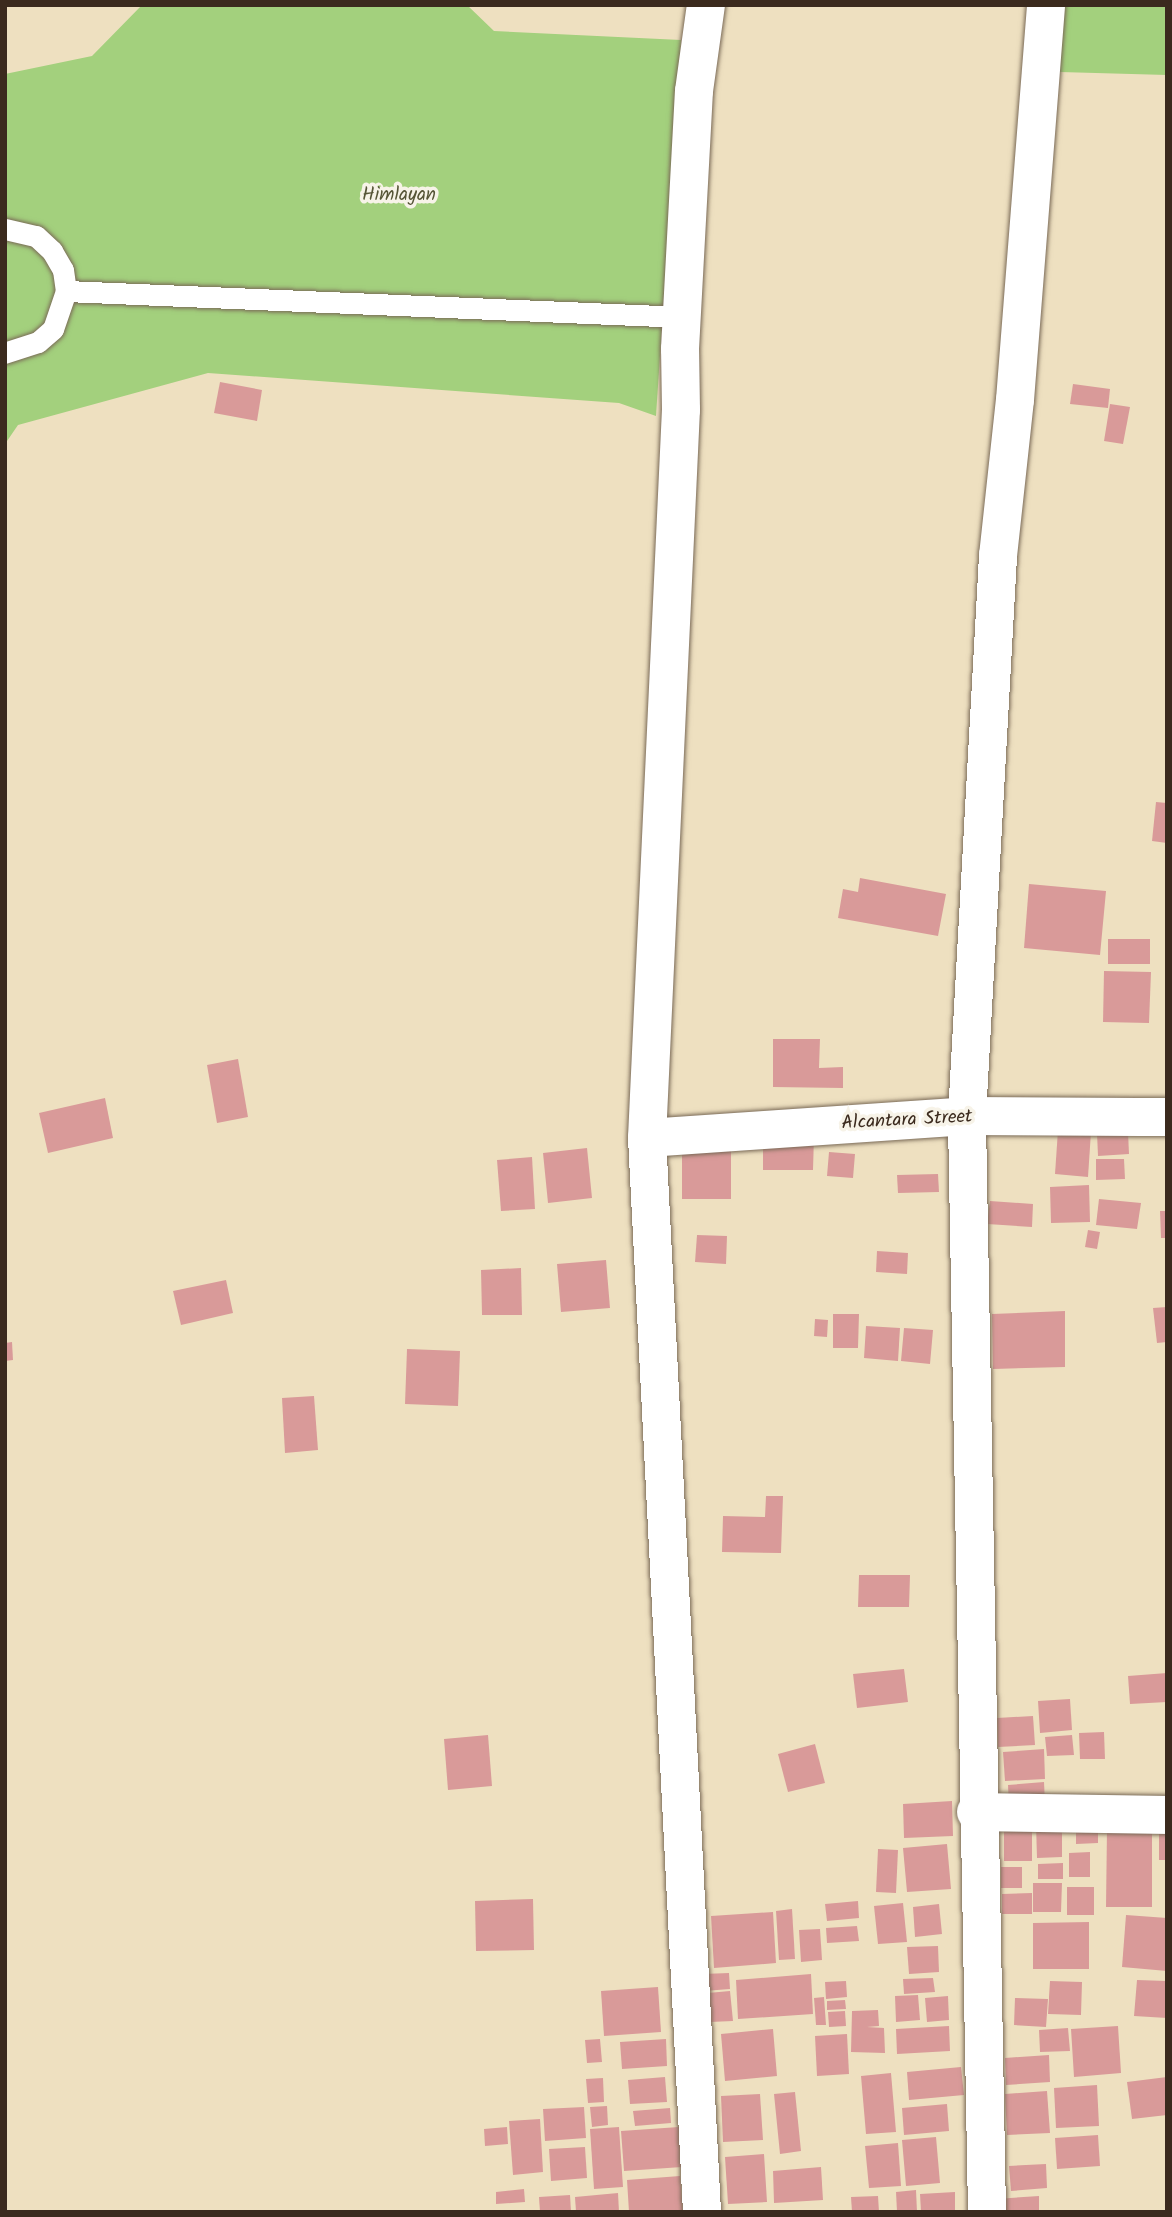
<!DOCTYPE html>
<style>
body{margin:0}
#map{position:relative;width:1172px;height:2217px;overflow:hidden;background:#eee0c0;font-family:Kalam,sans-serif}
div>[style]{position:absolute}
.green>*{inset:0;background:#a3d07d}
.building>*{inset:0;background:#d99a99}
.roads{filter:drop-shadow(0 0 2px #7a6a57) drop-shadow(0 0 2px #7a6a57)}
.lane>*{height:21px;margin:-10.5px;padding:0 10.5px;transform-origin:10.5px;border-radius:10.5px;background:#fff}
.street>*{height:38px;margin:-19px;padding:0 19px;transform-origin:19px;border-radius:19px;background:#fff}
span{translate:-50% -50%;white-space:nowrap;text-align:center;line-height:1.15;-webkit-text-stroke:7px #f7f3e8;paint-order:stroke}
.park-label{font-size:19px;color:#555436}
.street-label{font-size:19px;color:#3b2a1e}
.frame{position:absolute;inset:0;border:7px solid #3b2a1e;pointer-events:none}
</style>
<div id="map">
<div class="green">
<i style="clip-path:polygon(142px 5px,467px 5px,494px 31px,681px 40px,656px 416px,619px 403px,208px 373px,18px 425px,5px 444px,5px 74px,92px 56px)"></i>
<i style="clip-path:polygon(1062px 5px,1167px 5px,1167px 75px,1060px 72px)"></i>
</div>
<div class="building">
<i style="clip-path:polygon(220px 382px,262px 390px,257px 421px,214px 413px)"></i>
<i style="clip-path:polygon(1073px 384px,1110px 389px,1108px 408px,1070px 404px)"></i>
<i style="clip-path:polygon(1110px 404px,1130px 407px,1123px 444px,1104px 441px)"></i>
<i style="clip-path:polygon(1156px 802px,1167px 803px,1167px 843px,1152px 841px)"></i>
<i style="clip-path:polygon(860px 878px,946px 894px,938px 936px,838px 918px,843px 889px,858px 892px)"></i>
<i style="clip-path:polygon(1029px 884px,1106px 891px,1100px 955px,1024px 948px)"></i>
<i style="clip-path:polygon(1108px 939px,1150px 939px,1150px 964px,1108px 964px)"></i>
<i style="clip-path:polygon(1104px 971px,1151px 972px,1149px 1023px,1103px 1022px)"></i>
<i style="clip-path:polygon(773px 1039px,820px 1039px,819px 1068px,843px 1067px,843px 1088px,773px 1087px)"></i>
<i style="clip-path:polygon(238px 1059px,248px 1117px,217px 1123px,207px 1065px)"></i>
<i style="clip-path:polygon(105px 1098px,113px 1138px,48px 1153px,39px 1113px)"></i>
<i style="clip-path:polygon(1058px 1130px,1091px 1132px,1088px 1177px,1055px 1174px)"></i>
<i style="clip-path:polygon(1128px 1132px,1129px 1154px,1098px 1156px,1097px 1133px)"></i>
<i style="clip-path:polygon(763px 1136px,814px 1136px,813px 1170px,763px 1170px)"></i>
<i style="clip-path:polygon(682px 1146px,731px 1146px,731px 1199px,682px 1199px)"></i>
<i style="clip-path:polygon(587px 1148px,592px 1198px,548px 1203px,543px 1153px)"></i>
<i style="clip-path:polygon(829px 1152px,855px 1154px,853px 1178px,827px 1176px)"></i>
<i style="clip-path:polygon(532px 1157px,535px 1209px,501px 1211px,497px 1160px)"></i>
<i style="clip-path:polygon(1096px 1159px,1124px 1159px,1125px 1179px,1096px 1180px)"></i>
<i style="clip-path:polygon(938px 1174px,939px 1192px,898px 1193px,897px 1175px)"></i>
<i style="clip-path:polygon(1089px 1185px,1090px 1222px,1051px 1223px,1050px 1187px)"></i>
<i style="clip-path:polygon(1099px 1199px,1141px 1203px,1137px 1229px,1096px 1225px)"></i>
<i style="clip-path:polygon(990px 1201px,1033px 1204px,1032px 1227px,987px 1224px)"></i>
<i style="clip-path:polygon(1160px 1211px,1167px 1211px,1167px 1238px,1161px 1238px)"></i>
<i style="clip-path:polygon(1088px 1230px,1100px 1232px,1097px 1249px,1085px 1247px)"></i>
<i style="clip-path:polygon(697px 1235px,727px 1236px,726px 1264px,695px 1262px)"></i>
<i style="clip-path:polygon(877px 1251px,908px 1253px,907px 1274px,876px 1272px)"></i>
<i style="clip-path:polygon(606px 1260px,610px 1308px,561px 1312px,557px 1264px)"></i>
<i style="clip-path:polygon(521px 1268px,522px 1315px,482px 1315px,481px 1270px)"></i>
<i style="clip-path:polygon(226px 1280px,233px 1313px,181px 1325px,173px 1291px)"></i>
<i style="clip-path:polygon(1167px 1307px,1167px 1342px,1157px 1343px,1153px 1308px)"></i>
<i style="clip-path:polygon(1065px 1311px,1065px 1367px,993px 1369px,992px 1314px)"></i>
<i style="clip-path:polygon(833px 1314px,859px 1314px,858px 1348px,833px 1348px)"></i>
<i style="clip-path:polygon(815px 1319px,828px 1320px,827px 1337px,814px 1336px)"></i>
<i style="clip-path:polygon(866px 1326px,900px 1328px,898px 1361px,864px 1358px)"></i>
<i style="clip-path:polygon(904px 1328px,933px 1330px,930px 1364px,901px 1361px)"></i>
<i style="clip-path:polygon(12px 1342px,13px 1360px,5px 1361px,5px 1343px)"></i>
<i style="clip-path:polygon(407px 1349px,460px 1351px,458px 1406px,405px 1404px)"></i>
<i style="clip-path:polygon(314px 1396px,318px 1450px,285px 1453px,282px 1398px)"></i>
<i style="clip-path:polygon(766px 1496px,783px 1496px,781px 1553px,722px 1552px,723px 1516px,765px 1517px)"></i>
<i style="clip-path:polygon(859px 1575px,910px 1575px,909px 1607px,858px 1607px)"></i>
<i style="clip-path:polygon(904px 1669px,908px 1702px,857px 1708px,853px 1674px)"></i>
<i style="clip-path:polygon(1167px 1673px,1167px 1702px,1130px 1704px,1128px 1676px)"></i>
<i style="clip-path:polygon(1070px 1699px,1072px 1730px,1040px 1733px,1038px 1701px)"></i>
<i style="clip-path:polygon(1033px 1716px,1035px 1745px,998px 1747px,997px 1718px)"></i>
<i style="clip-path:polygon(1104px 1732px,1105px 1759px,1080px 1759px,1079px 1733px)"></i>
<i style="clip-path:polygon(488px 1735px,492px 1786px,448px 1790px,444px 1739px)"></i>
<i style="clip-path:polygon(1072px 1735px,1074px 1755px,1047px 1756px,1045px 1737px)"></i>
<i style="clip-path:polygon(815px 1744px,825px 1783px,788px 1792px,778px 1754px)"></i>
<i style="clip-path:polygon(1044px 1749px,1045px 1779px,1005px 1781px,1003px 1752px)"></i>
<i style="clip-path:polygon(1044px 1782px,1045px 1803px,1009px 1805px,1008px 1785px)"></i>
<i style="clip-path:polygon(952px 1801px,953px 1836px,904px 1838px,903px 1804px)"></i>
<i style="clip-path:polygon(1167px 1819px,1167px 1860px,1159px 1860px,1159px 1820px)"></i>
<i style="clip-path:polygon(1076px 1822px,1098px 1822px,1098px 1843px,1076px 1844px)"></i>
<i style="clip-path:polygon(1004px 1824px,1032px 1824px,1032px 1861px,1004px 1861px)"></i>
<i style="clip-path:polygon(1036px 1824px,1062px 1824px,1062px 1857px,1037px 1858px)"></i>
<i style="clip-path:polygon(1152px 1827px,1152px 1907px,1106px 1907px,1107px 1828px)"></i>
<i style="clip-path:polygon(947px 1844px,951px 1889px,907px 1892px,903px 1848px)"></i>
<i style="clip-path:polygon(878px 1849px,898px 1850px,896px 1893px,876px 1892px)"></i>
<i style="clip-path:polygon(1090px 1852px,1090px 1877px,1069px 1877px,1069px 1853px)"></i>
<i style="clip-path:polygon(1063px 1863px,1063px 1879px,1038px 1879px,1038px 1864px)"></i>
<i style="clip-path:polygon(1001px 1867px,1022px 1867px,1022px 1888px,1001px 1888px)"></i>
<i style="clip-path:polygon(1033px 1883px,1062px 1883px,1061px 1912px,1033px 1912px)"></i>
<i style="clip-path:polygon(1067px 1887px,1094px 1887px,1094px 1915px,1067px 1915px)"></i>
<i style="clip-path:polygon(1032px 1893px,1032px 1914px,1002px 1914px,1002px 1894px)"></i>
<i style="clip-path:polygon(533px 1899px,534px 1950px,476px 1951px,475px 1901px)"></i>
<i style="clip-path:polygon(858px 1901px,859px 1918px,827px 1921px,825px 1904px)"></i>
<i style="clip-path:polygon(903px 1903px,907px 1942px,878px 1944px,874px 1906px)"></i>
<i style="clip-path:polygon(939px 1904px,942px 1934px,915px 1937px,913px 1907px)"></i>
<i style="clip-path:polygon(792px 1909px,795px 1959px,779px 1960px,776px 1911px)"></i>
<i style="clip-path:polygon(773px 1912px,776px 1963px,714px 1968px,711px 1916px)"></i>
<i style="clip-path:polygon(1126px 1915px,1167px 1918px,1167px 1971px,1122px 1967px)"></i>
<i style="clip-path:polygon(1089px 1922px,1089px 1969px,1033px 1969px,1033px 1923px)"></i>
<i style="clip-path:polygon(857px 1926px,859px 1941px,827px 1943px,826px 1928px)"></i>
<i style="clip-path:polygon(820px 1929px,822px 1960px,801px 1962px,799px 1930px)"></i>
<i style="clip-path:polygon(938px 1946px,939px 1972px,909px 1974px,907px 1947px)"></i>
<i style="clip-path:polygon(729px 1973px,730px 1989px,704px 1991px,703px 1974px)"></i>
<i style="clip-path:polygon(811px 1974px,813px 2014px,738px 2019px,736px 1980px)"></i>
<i style="clip-path:polygon(933px 1978px,935px 1992px,904px 1994px,903px 1979px)"></i>
<i style="clip-path:polygon(1137px 1980px,1167px 1981px,1167px 2018px,1134px 2016px)"></i>
<i style="clip-path:polygon(846px 1981px,847px 1997px,826px 1999px,825px 1982px)"></i>
<i style="clip-path:polygon(1050px 1981px,1082px 1982px,1081px 2015px,1048px 2014px)"></i>
<i style="clip-path:polygon(658px 1987px,661px 2032px,604px 2036px,601px 1991px)"></i>
<i style="clip-path:polygon(730px 1991px,733px 2021px,710px 2022px,708px 1993px)"></i>
<i style="clip-path:polygon(918px 1995px,920px 2020px,896px 2022px,895px 1996px)"></i>
<i style="clip-path:polygon(948px 1996px,949px 2020px,927px 2022px,925px 1998px)"></i>
<i style="clip-path:polygon(824px 1997px,826px 2025px,816px 2025px,814px 1998px)"></i>
<i style="clip-path:polygon(1015px 1998px,1048px 1999px,1046px 2027px,1014px 2025px)"></i>
<i style="clip-path:polygon(845px 2000px,846px 2009px,827px 2010px,827px 2001px)"></i>
<i style="clip-path:polygon(878px 2010px,879px 2026px,867px 2027px,884px 2028px,885px 2053px,851px 2052px,852px 2011px)"></i>
<i style="clip-path:polygon(845px 2011px,846px 2026px,829px 2027px,828px 2012px)"></i>
<i style="clip-path:polygon(949px 2026px,950px 2051px,897px 2054px,896px 2029px)"></i>
<i style="clip-path:polygon(1118px 2026px,1121px 2073px,1074px 2077px,1071px 2029px)"></i>
<i style="clip-path:polygon(1068px 2028px,1070px 2051px,1040px 2052px,1039px 2030px)"></i>
<i style="clip-path:polygon(773px 2029px,777px 2076px,725px 2081px,721px 2034px)"></i>
<i style="clip-path:polygon(847px 2034px,849px 2074px,817px 2076px,815px 2036px)"></i>
<i style="clip-path:polygon(600px 2039px,602px 2062px,587px 2063px,585px 2040px)"></i>
<i style="clip-path:polygon(666px 2039px,667px 2066px,622px 2069px,620px 2042px)"></i>
<i style="clip-path:polygon(1049px 2055px,1050px 2082px,1006px 2085px,1005px 2058px)"></i>
<i style="clip-path:polygon(961px 2067px,964px 2095px,909px 2100px,907px 2072px)"></i>
<i style="clip-path:polygon(891px 2073px,896px 2132px,866px 2134px,861px 2076px)"></i>
<i style="clip-path:polygon(665px 2077px,667px 2102px,630px 2104px,628px 2080px)"></i>
<i style="clip-path:polygon(1167px 2077px,1167px 2115px,1132px 2119px,1127px 2082px)"></i>
<i style="clip-path:polygon(603px 2078px,604px 2102px,588px 2103px,586px 2079px)"></i>
<i style="clip-path:polygon(1097px 2085px,1099px 2126px,1056px 2128px,1054px 2088px)"></i>
<i style="clip-path:polygon(1047px 2091px,1050px 2133px,1007px 2135px,1005px 2094px)"></i>
<i style="clip-path:polygon(795px 2092px,801px 2151px,780px 2154px,774px 2094px)"></i>
<i style="clip-path:polygon(760px 2094px,763px 2140px,723px 2142px,721px 2096px)"></i>
<i style="clip-path:polygon(947px 2104px,949px 2131px,904px 2135px,902px 2108px)"></i>
<i style="clip-path:polygon(607px 2106px,608px 2125px,592px 2127px,590px 2107px)"></i>
<i style="clip-path:polygon(584px 2107px,586px 2138px,545px 2141px,543px 2109px)"></i>
<i style="clip-path:polygon(670px 2108px,671px 2123px,635px 2126px,633px 2111px)"></i>
<i style="clip-path:polygon(540px 2119px,543px 2172px,513px 2175px,509px 2121px)"></i>
<i style="clip-path:polygon(507px 2127px,508px 2144px,485px 2146px,484px 2129px)"></i>
<i style="clip-path:polygon(619px 2127px,623px 2187px,594px 2189px,590px 2129px)"></i>
<i style="clip-path:polygon(679px 2127px,682px 2167px,624px 2171px,621px 2131px)"></i>
<i style="clip-path:polygon(1098px 2135px,1100px 2166px,1057px 2169px,1055px 2138px)"></i>
<i style="clip-path:polygon(936px 2137px,940px 2183px,906px 2186px,902px 2140px)"></i>
<i style="clip-path:polygon(898px 2143px,901px 2186px,869px 2188px,865px 2146px)"></i>
<i style="clip-path:polygon(585px 2147px,587px 2178px,551px 2181px,549px 2149px)"></i>
<i style="clip-path:polygon(764px 2154px,767px 2202px,728px 2204px,725px 2157px)"></i>
<i style="clip-path:polygon(1046px 2164px,1047px 2188px,1011px 2191px,1009px 2166px)"></i>
<i style="clip-path:polygon(821px 2167px,823px 2200px,774px 2203px,773px 2171px)"></i>
<i style="clip-path:polygon(680px 2176px,683px 2211px,629px 2212px,627px 2180px)"></i>
<i style="clip-path:polygon(524px 2189px,525px 2202px,496px 2204px,496px 2192px)"></i>
<i style="clip-path:polygon(916px 2190px,917px 2212px,897px 2212px,896px 2192px)"></i>
<i style="clip-path:polygon(955px 2192px,955px 2212px,921px 2212px,920px 2194px)"></i>
<i style="clip-path:polygon(618px 2193px,619px 2212px,576px 2212px,575px 2197px)"></i>
<i style="clip-path:polygon(570px 2195px,571px 2212px,540px 2212px,539px 2197px)"></i>
<i style="clip-path:polygon(878px 2196px,879px 2212px,852px 2212px,851px 2197px)"></i>
<i style="clip-path:polygon(1039px 2196px,1039px 2212px,997px 2212px,996px 2199px)"></i>
</div>
<div class="roads">
<div class="lane">
<i style="left:5px;top:229px;width:32px;rotate:13deg"></i>
<i style="left:36px;top:236px;width:22px;rotate:43deg"></i>
<i style="left:52px;top:251px;width:22px;rotate:60deg"></i>
<i style="left:63px;top:270px;width:21px;rotate:82deg"></i>
<i style="left:66px;top:291px;width:40px;rotate:108.9deg"></i>
<i style="left:53px;top:329px;width:20px;rotate:139deg"></i>
<i style="left:38px;top:342px;width:35px;rotate:162deg"></i>
<i style="left:66px;top:291px;width:618px;rotate:2.41deg"></i>
</div>
<div class="street">
<i style="left:647px;top:1138px;width:321px;rotate:-3.9deg"></i>
<i style="left:967px;top:1116px;width:200px;rotate:0.3deg"></i>
<i style="left:976px;top:1812px;width:191px;rotate:0.9deg"></i>
<i style="left:702px;top:2212px;width:1075px;rotate:-92.93deg"></i>
<i style="left:647px;top:1138px;width:729px;rotate:-87.33deg"></i>
<i style="left:681px;top:410px;width:61px;rotate:-90.9deg"></i>
<i style="left:680px;top:349px;width:258px;rotate:-86.9deg"></i>
<i style="left:694px;top:91px;width:87px;rotate:-82.1deg"></i>
<i style="left:987px;top:2212px;width:1096px;rotate:-91.05deg"></i>
<i style="left:967px;top:1116px;width:561px;rotate:-86.83deg"></i>
<i style="left:998px;top:556px;width:157px;rotate:-83.8deg"></i>
<i style="left:1015px;top:400px;width:396px;rotate:-85.5deg"></i>
</div>
</div>
<div class="park-label">
<span style="left:399px;top:196px">Himlayan</span>
</div>
<div class="street-label">
<span style="left:907px;top:1121px;rotate:-3deg">Alcantara Street</span>
</div>
<div class="frame"></div>
</div>
